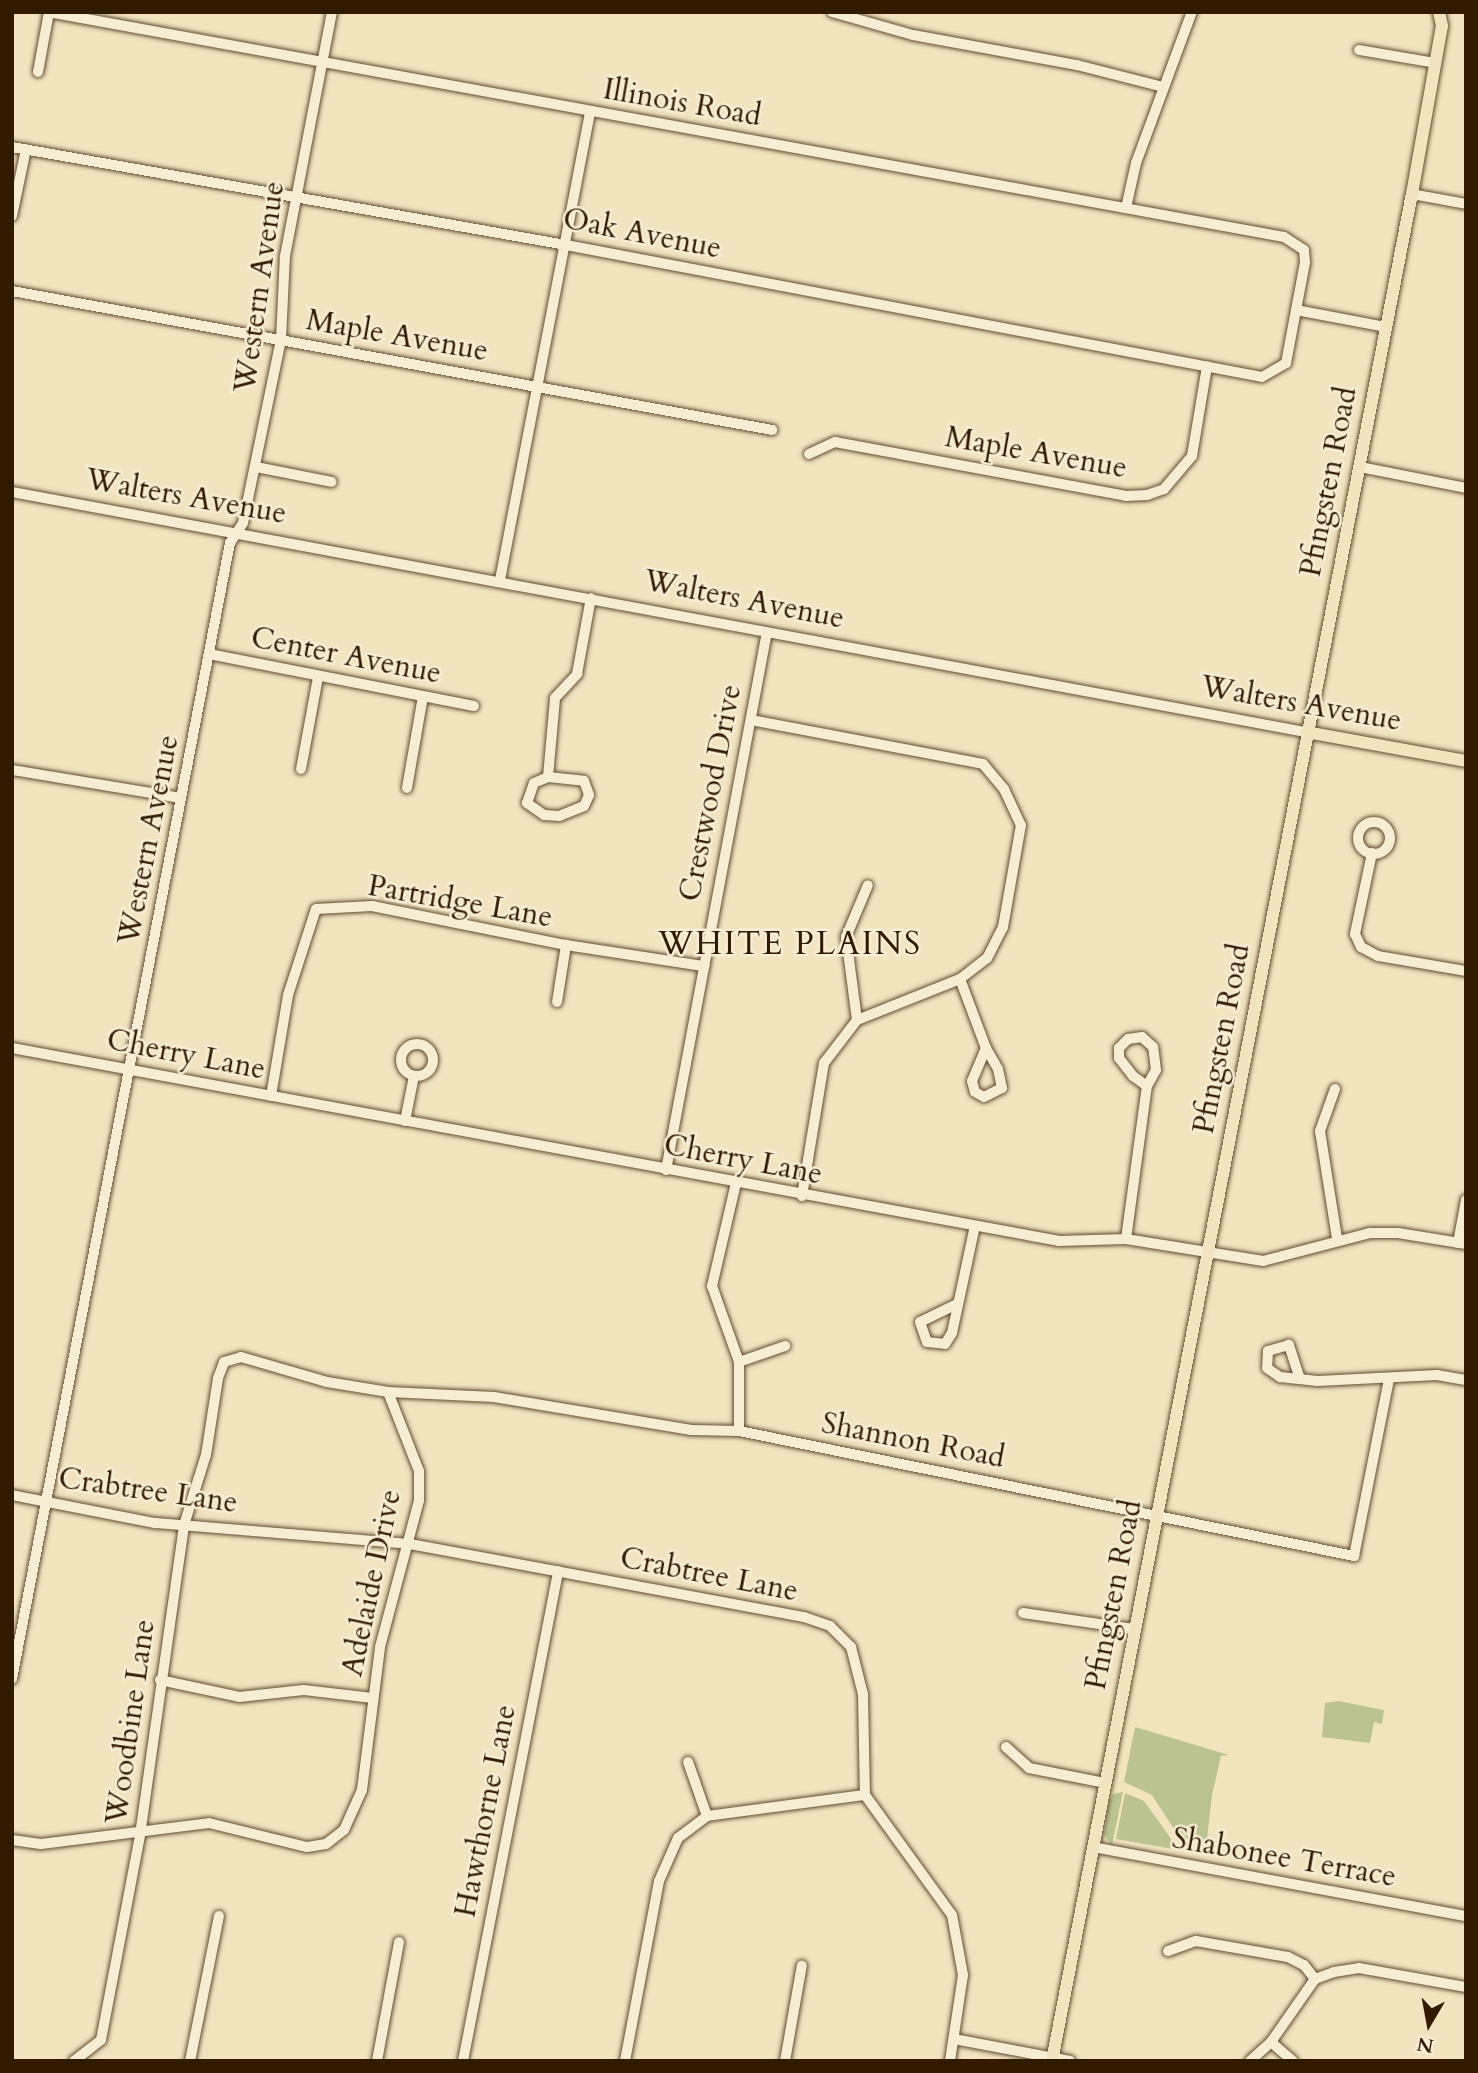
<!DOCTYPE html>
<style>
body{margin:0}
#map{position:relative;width:1478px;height:2073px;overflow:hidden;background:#f1e4bf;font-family:Cardo,serif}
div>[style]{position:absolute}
.green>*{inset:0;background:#bbc491}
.roads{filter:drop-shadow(0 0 2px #624c30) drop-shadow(0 0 2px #624c30)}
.minor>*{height:10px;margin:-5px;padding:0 5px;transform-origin:5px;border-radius:5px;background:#f6edd5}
.minor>.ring{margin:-5px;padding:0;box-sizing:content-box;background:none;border:10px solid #f6edd5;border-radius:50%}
.major>*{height:12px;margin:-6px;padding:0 6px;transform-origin:6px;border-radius:6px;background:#f1e4bf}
span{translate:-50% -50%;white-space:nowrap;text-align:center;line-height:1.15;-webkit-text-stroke:5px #f6edd5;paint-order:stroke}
.street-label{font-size:30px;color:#321a00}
.neighbourhood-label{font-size:32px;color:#321a00;letter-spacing:2px}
.frame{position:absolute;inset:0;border:14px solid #321a00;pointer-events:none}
.north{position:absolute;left:1394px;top:1989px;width:70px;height:70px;-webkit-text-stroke:5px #f6edd5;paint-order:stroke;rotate:190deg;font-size:19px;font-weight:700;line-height:28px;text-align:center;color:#321a00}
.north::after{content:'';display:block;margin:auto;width:24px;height:32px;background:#321a00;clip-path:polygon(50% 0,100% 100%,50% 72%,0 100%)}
</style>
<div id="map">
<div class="green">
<i style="clip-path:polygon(1338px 1701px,1384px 1710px,1382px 1724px,1374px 1722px,1370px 1743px,1322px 1737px,1325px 1703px)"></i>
<i style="clip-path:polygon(1135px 1727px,1229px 1755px,1221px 1756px,1212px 1795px,1207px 1839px,1215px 1840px,1213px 1845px,1179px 1837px,1152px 1795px,1124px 1782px)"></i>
<i style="clip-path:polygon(1123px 1792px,1112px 1845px,1104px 1835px,1109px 1802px,1113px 1794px)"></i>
<i style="clip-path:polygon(1125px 1793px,1144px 1801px,1179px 1850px,1116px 1839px)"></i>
</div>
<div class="roads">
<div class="minor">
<i style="left:832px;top:12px;width:84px;rotate:15.9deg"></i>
<i style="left:913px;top:35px;width:167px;rotate:10.4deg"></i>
<i style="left:1077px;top:65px;width:89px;rotate:14.3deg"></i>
<i style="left:1359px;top:50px;width:78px;rotate:9.6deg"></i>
<i style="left:38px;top:72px;width:61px;rotate:-79.6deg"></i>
<i style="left:12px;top:147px;width:563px;rotate:10.03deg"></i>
<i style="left:566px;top:245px;width:708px;rotate:10.74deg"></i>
<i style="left:1262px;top:377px;width:28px;rotate:-30deg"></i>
<i style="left:1286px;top:363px;width:103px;rotate:-79.3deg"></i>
<i style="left:1305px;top:262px;width:12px;rotate:-95deg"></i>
<i style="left:1304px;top:250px;width:24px;rotate:-147deg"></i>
<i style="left:1284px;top:237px;width:1256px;rotate:-169.68deg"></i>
<i style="left:1412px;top:194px;width:55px;rotate:10.5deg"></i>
<i style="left:1126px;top:208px;width:46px;rotate:-77.5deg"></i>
<i style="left:1136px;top:163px;width:161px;rotate:-69.7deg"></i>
<i style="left:12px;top:216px;width:68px;rotate:-78.2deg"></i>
<i style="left:12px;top:291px;width:773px;rotate:10.36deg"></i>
<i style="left:1296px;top:310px;width:92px;rotate:10.7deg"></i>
<i style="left:809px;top:454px;width:29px;rotate:-25deg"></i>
<i style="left:835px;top:442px;width:296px;rotate:10.5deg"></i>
<i style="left:1126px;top:496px;width:21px;rotate:-3deg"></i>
<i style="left:1147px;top:495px;width:18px;rotate:-19deg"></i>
<i style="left:1164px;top:489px;width:43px;rotate:-49.7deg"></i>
<i style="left:1192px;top:456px;width:91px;rotate:-80.5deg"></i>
<i style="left:256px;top:467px;width:77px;rotate:11.2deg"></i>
<i style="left:1360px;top:467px;width:108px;rotate:11.2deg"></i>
<i style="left:12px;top:492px;width:1316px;rotate:10.51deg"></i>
<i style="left:500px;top:580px;width:477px;rotate:-79.1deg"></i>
<i style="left:209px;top:654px;width:270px;rotate:11.1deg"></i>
<i style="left:751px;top:720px;width:236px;rotate:10.7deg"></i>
<i style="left:983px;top:764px;width:33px;rotate:50deg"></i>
<i style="left:1004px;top:789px;width:40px;rotate:65deg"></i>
<i style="left:1021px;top:825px;width:104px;rotate:100deg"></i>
<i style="left:1003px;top:927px;width:35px;rotate:117deg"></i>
<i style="left:987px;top:958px;width:34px;rotate:142deg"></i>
<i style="left:960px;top:979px;width:111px;rotate:158.3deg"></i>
<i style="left:857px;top:1020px;width:54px;rotate:127.5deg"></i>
<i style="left:824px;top:1063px;width:135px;rotate:99.4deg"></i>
<i style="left:301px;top:769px;width:94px;rotate:-79.5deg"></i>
<i style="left:12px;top:770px;width:171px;rotate:9.4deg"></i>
<i style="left:548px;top:777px;width:36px;rotate:6deg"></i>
<i style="left:584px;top:781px;width:15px;rotate:70deg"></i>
<i style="left:589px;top:795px;width:12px;rotate:114deg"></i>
<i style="left:584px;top:806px;width:27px;rotate:158deg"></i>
<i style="left:559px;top:816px;width:15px;rotate:-176deg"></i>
<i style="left:544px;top:815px;width:21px;rotate:-145deg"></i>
<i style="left:527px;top:803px;width:21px;rotate:-71deg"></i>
<i style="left:534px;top:783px;width:15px;rotate:-23deg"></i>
<i style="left:548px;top:777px;width:79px;rotate:-84.9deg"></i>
<i style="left:555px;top:698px;width:33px;rotate:-47deg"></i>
<i style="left:577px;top:674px;width:77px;rotate:-79.6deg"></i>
<i style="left:407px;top:788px;width:93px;rotate:-80.1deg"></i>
<i class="ring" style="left:1358px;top:822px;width:22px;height:22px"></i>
<i style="left:1372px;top:853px;width:83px;rotate:101.9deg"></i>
<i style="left:1355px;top:934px;width:14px;rotate:65deg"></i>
<i style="left:1361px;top:947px;width:19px;rotate:28deg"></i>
<i style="left:1378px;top:956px;width:89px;rotate:9.7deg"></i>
<i style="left:960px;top:979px;width:74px;rotate:69.4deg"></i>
<i style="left:986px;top:1048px;width:36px;rotate:113deg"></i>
<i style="left:972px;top:1081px;width:11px;rotate:75deg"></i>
<i style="left:975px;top:1092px;width:10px;rotate:29deg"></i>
<i style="left:984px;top:1097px;width:20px;rotate:-27deg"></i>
<i style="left:1002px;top:1088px;width:19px;rotate:-102deg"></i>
<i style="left:998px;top:1069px;width:24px;rotate:-120deg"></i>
<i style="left:557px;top:1002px;width:58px;rotate:-81deg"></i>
<i style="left:857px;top:1020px;width:84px;rotate:-97.5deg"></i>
<i style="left:846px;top:937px;width:56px;rotate:-67.1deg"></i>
<i class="ring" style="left:401px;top:1044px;width:22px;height:22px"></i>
<i style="left:12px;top:1048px;width:1065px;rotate:10.44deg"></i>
<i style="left:1059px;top:1241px;width:67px;rotate:-1.7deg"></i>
<i style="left:1126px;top:1239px;width:139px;rotate:9.1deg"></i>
<i style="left:1263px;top:1261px;width:111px;rotate:-14.7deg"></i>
<i style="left:1370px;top:1233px;width:28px"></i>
<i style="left:1398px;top:1233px;width:69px;rotate:9.2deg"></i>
<i style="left:1335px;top:1089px;width:45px;rotate:109.7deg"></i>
<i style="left:1320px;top:1131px;width:108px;rotate:81deg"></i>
<i style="left:271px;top:1096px;width:102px;rotate:-80.4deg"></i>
<i style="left:288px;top:995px;width:90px;rotate:-72deg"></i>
<i style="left:316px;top:909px;width:56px;rotate:-3.1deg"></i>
<i style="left:372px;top:906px;width:198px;rotate:11.4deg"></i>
<i style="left:566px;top:945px;width:140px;rotate:8.7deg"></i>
<i style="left:405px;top:1121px;width:46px;rotate:-78.7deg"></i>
<i style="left:666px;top:1170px;width:547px;rotate:-79.37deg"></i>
<i style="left:736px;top:1183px;width:106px;rotate:103.1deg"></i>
<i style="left:712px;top:1286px;width:81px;rotate:70.4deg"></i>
<i style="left:739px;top:1362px;width:69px;rotate:90deg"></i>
<i style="left:1126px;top:1239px;width:154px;rotate:-82.2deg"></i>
<i style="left:1147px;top:1086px;width:18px;rotate:-61deg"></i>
<i style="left:1156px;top:1070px;width:23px;rotate:-97deg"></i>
<i style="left:1153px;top:1047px;width:15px;rotate:-138deg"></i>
<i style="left:1142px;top:1037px;width:14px;rotate:172deg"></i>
<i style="left:1128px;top:1039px;width:13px;rotate:135deg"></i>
<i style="left:1119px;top:1048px;width:10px;rotate:90deg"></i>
<i style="left:1119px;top:1058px;width:23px;rotate:52deg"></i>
<i style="left:1133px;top:1076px;width:17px;rotate:36deg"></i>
<i style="left:1458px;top:1243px;width:44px;rotate:-79.5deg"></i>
<i style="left:957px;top:1304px;width:41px;rotate:154.1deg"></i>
<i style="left:920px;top:1322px;width:21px;rotate:71deg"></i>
<i style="left:927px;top:1342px;width:18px;rotate:6deg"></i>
<i style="left:945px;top:1344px;width:13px;rotate:-58deg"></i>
<i style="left:952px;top:1333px;width:109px;rotate:-77.9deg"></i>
<i style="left:739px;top:1362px;width:49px;rotate:-19.2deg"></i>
<i style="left:1299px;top:1376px;width:33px;rotate:-108deg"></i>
<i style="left:1289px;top:1345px;width:22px;rotate:164deg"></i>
<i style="left:1268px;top:1351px;width:17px;rotate:93deg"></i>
<i style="left:1267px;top:1368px;width:16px;rotate:35deg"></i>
<i style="left:1280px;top:1377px;width:38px;rotate:6deg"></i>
<i style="left:1318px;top:1381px;width:119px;rotate:-2.9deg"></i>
<i style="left:1437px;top:1375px;width:29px;rotate:10deg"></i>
<i style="left:12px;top:1495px;width:146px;rotate:11.1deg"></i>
<i style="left:155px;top:1523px;width:256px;rotate:4.7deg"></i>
<i style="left:410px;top:1544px;width:401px;rotate:10.5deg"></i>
<i style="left:804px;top:1617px;width:28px;rotate:19deg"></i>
<i style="left:830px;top:1626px;width:30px;rotate:45deg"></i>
<i style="left:851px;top:1647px;width:49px;rotate:75.7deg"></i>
<i style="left:863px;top:1694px;width:101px;rotate:88.9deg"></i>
<i style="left:865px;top:1795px;width:148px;rotate:54.1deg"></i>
<i style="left:952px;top:1915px;width:61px;rotate:79.6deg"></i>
<i style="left:963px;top:1975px;width:87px;rotate:98.6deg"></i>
<i style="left:1023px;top:1613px;width:112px;rotate:8.2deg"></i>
<i style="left:12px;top:1679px;width:1157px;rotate:-79.14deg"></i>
<i style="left:230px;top:543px;width:24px;rotate:-57deg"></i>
<i style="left:243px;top:523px;width:187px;rotate:-78.3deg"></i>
<i style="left:281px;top:340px;width:84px;rotate:-87.3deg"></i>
<i style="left:285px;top:256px;width:248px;rotate:-79.1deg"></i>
<i style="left:160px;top:1680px;width:81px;rotate:12.1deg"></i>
<i style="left:239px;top:1697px;width:65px;rotate:-6.1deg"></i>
<i style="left:304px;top:1690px;width:69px;rotate:6.6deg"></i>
<i style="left:1006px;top:1747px;width:31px;rotate:42deg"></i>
<i style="left:1029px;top:1768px;width:77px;rotate:11.2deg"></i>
<i style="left:688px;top:1762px;width:57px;rotate:70.6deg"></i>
<i style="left:12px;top:1840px;width:29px;rotate:8deg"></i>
<i style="left:41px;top:1844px;width:169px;rotate:-7.1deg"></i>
<i style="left:209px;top:1823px;width:101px;rotate:13.8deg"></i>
<i style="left:307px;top:1847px;width:19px;rotate:-9deg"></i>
<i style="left:326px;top:1844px;width:23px;rotate:-38deg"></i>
<i style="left:344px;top:1830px;width:44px;rotate:-65.8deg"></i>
<i style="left:362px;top:1790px;width:144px;rotate:-82.8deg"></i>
<i style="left:380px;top:1647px;width:152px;rotate:-75.1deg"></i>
<i style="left:419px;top:1500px;width:29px;rotate:-90deg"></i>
<i style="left:419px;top:1471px;width:85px;rotate:-111.4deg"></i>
<i style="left:1093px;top:1847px;width:379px;rotate:10.5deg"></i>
<i style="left:1168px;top:1951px;width:30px;rotate:-20deg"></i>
<i style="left:1196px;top:1941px;width:93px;rotate:9.9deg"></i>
<i style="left:1288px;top:1957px;width:18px;rotate:27deg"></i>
<i style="left:1304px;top:1965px;width:18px;rotate:52deg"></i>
<i style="left:954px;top:2039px;width:118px;rotate:10.7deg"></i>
<i style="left:1271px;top:2042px;width:29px;rotate:41deg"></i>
<i style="left:74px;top:2061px;width:34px;rotate:-38deg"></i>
<i style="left:101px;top:2040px;width:209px;rotate:-79.2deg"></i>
<i style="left:140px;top:1835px;width:313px;rotate:-81.9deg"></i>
<i style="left:184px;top:1525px;width:73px;rotate:-72.6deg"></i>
<i style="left:206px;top:1455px;width:78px;rotate:-81.1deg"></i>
<i style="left:218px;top:1378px;width:17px;rotate:-69deg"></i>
<i style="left:224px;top:1362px;width:18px;rotate:-16deg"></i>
<i style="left:241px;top:1357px;width:90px;rotate:16.2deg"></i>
<i style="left:327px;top:1382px;width:62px;rotate:9.3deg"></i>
<i style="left:388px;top:1392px;width:106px;rotate:2.7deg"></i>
<i style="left:494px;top:1397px;width:200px;rotate:9.5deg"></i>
<i style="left:691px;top:1430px;width:48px;rotate:1.2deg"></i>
<i style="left:739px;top:1431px;width:628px;rotate:11.49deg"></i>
<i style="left:1354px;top:1556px;width:180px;rotate:-78.8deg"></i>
<i style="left:190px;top:2061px;width:148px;rotate:-78.7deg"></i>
<i style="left:377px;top:2061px;width:121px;rotate:-79.5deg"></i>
<i style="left:463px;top:2061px;width:499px;rotate:-79deg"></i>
<i style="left:625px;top:2061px;width:183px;rotate:-79.3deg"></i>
<i style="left:659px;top:1881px;width:47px;rotate:-66.2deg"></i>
<i style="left:678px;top:1838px;width:36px;rotate:-37deg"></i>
<i style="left:707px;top:1816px;width:159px;rotate:-7.6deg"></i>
<i style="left:785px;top:2061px;width:97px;rotate:-80deg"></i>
<i style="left:1250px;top:2061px;width:28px;rotate:-42deg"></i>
<i style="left:1271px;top:2042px;width:77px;rotate:-55.1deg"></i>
<i style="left:1315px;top:1979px;width:20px;rotate:-20deg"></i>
<i style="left:1334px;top:1972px;width:25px;rotate:-9deg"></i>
<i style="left:1359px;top:1968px;width:109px;rotate:10.1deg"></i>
</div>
<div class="major">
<i style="left:1306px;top:732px;width:163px;rotate:10.3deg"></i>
<i style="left:1052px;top:2061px;width:1901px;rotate:-79.09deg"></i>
<i style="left:1412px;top:194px;width:171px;rotate:-79.9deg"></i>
<i style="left:1442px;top:26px;width:14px;rotate:-102deg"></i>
</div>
</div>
<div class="street-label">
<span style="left:682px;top:103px;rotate:10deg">Illinois Road</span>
<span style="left:642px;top:234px;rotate:11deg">Oak Avenue</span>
<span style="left:260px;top:287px;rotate:-82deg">Western Avenue</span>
<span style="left:397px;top:336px;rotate:10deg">Maple Avenue</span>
<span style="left:1036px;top:453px;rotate:10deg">Maple Avenue</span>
<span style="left:1329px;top:482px;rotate:-79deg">Pfingsten Road</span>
<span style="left:186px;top:497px;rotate:10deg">Walters Avenue</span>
<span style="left:744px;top:600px;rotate:11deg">Walters Avenue</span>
<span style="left:346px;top:656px;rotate:11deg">Center Avenue</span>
<span style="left:1301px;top:704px;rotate:10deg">Walters Avenue</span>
<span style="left:711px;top:793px;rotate:-79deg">Crestwood Drive</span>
<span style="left:149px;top:840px;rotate:-79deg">Western Avenue</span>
<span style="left:460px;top:902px;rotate:10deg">Partridge Lane</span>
<span style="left:1222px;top:1039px;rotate:-79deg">Pfingsten Road</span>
<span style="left:186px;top:1055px;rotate:11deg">Cherry Lane</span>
<span style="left:743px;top:1160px;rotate:11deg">Cherry Lane</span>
<span style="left:913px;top:1441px;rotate:11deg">Shannon Road</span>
<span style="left:148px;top:1491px;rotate:8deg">Crabtree Lane</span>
<span style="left:709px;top:1575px;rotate:11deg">Crabtree Lane</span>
<span style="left:372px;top:1583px;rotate:-78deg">Adelaide Drive</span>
<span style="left:1114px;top:1595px;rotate:-79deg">Pfingsten Road</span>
<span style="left:131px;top:1722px;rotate:-82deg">Woodbine Lane</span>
<span style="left:486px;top:1811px;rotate:-79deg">Hawthorne Lane</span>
<span style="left:1284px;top:1858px;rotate:10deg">Shabonee Terrace</span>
</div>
<div class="neighbourhood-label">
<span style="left:790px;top:944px">WHITE PLAINS</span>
</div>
<div class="frame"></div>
<div class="north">N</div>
</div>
